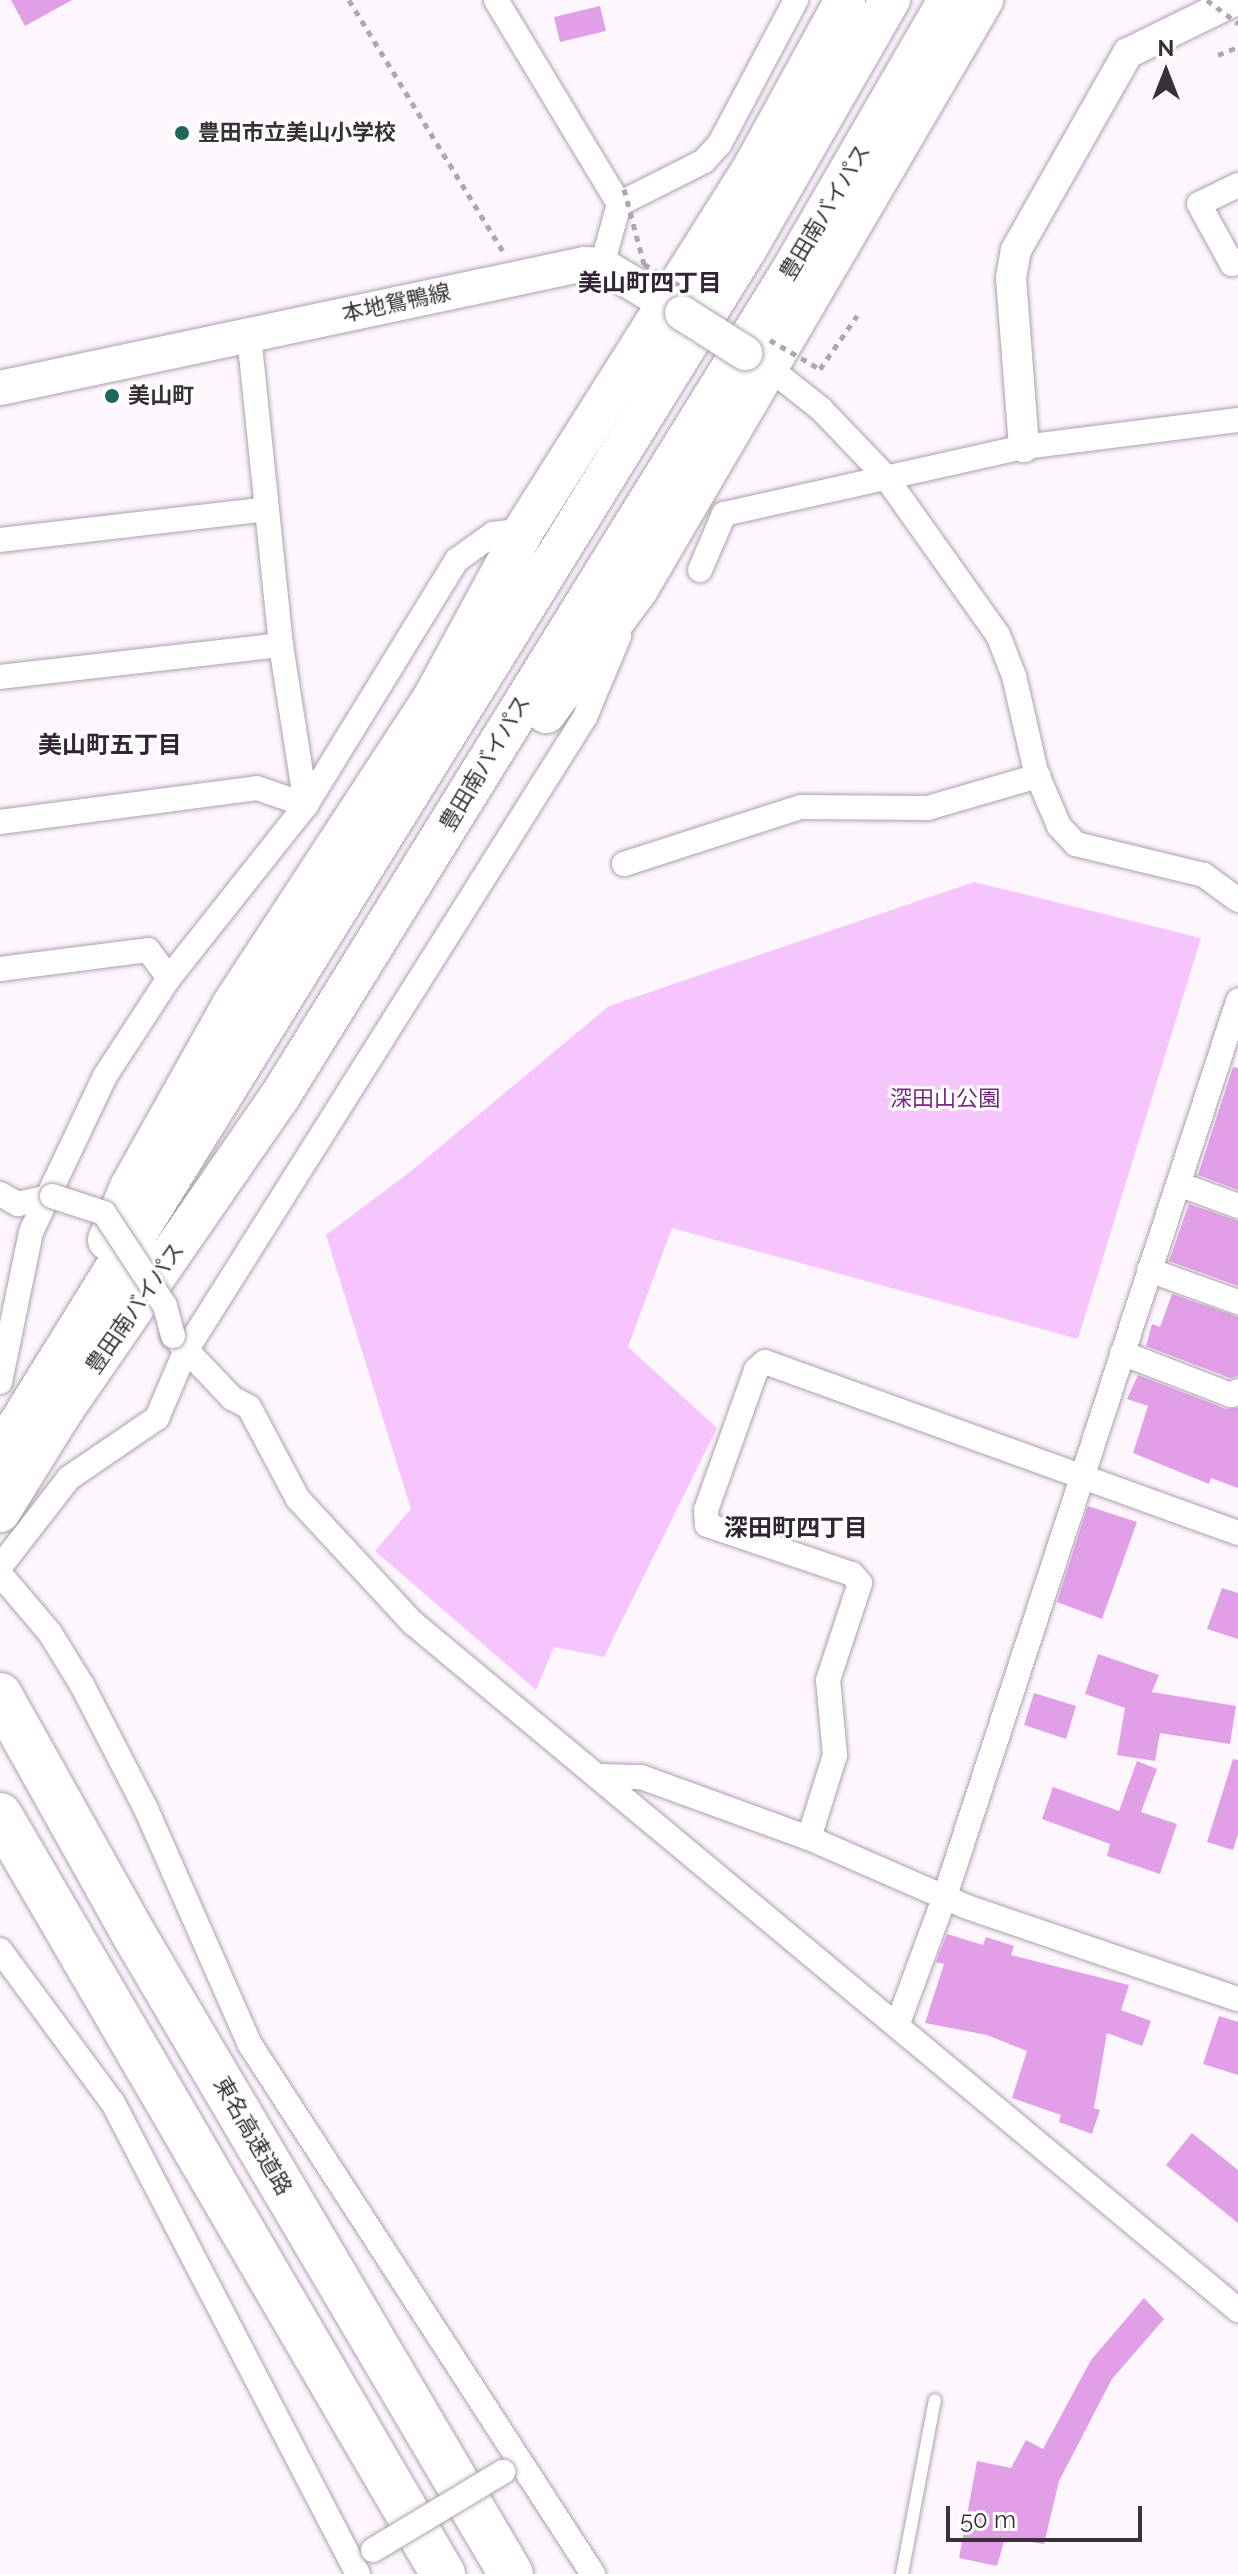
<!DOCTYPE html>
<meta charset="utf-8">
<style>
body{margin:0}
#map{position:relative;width:1238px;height:2574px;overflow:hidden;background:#fdf6fd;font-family:Raleway,"Noto Sans JP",sans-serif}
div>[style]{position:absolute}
.green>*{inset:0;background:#f7c5fd}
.building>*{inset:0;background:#e19fe8}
.path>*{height:5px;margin-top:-2.5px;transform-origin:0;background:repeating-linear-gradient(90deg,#aea7ae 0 6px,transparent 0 12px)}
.roads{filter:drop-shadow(0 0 2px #ae9fb0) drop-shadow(0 0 2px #ae9fb0)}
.service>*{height:12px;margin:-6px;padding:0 6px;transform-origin:6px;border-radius:6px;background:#fff}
.minor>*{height:24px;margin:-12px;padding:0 12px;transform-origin:12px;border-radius:12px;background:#fff}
.tertiary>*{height:30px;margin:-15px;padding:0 15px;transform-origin:15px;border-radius:15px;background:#fff}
.secondary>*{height:34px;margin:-17px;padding:0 17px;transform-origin:17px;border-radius:17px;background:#fff}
.trunk>*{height:40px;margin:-20px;padding:0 20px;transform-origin:20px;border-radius:20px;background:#fff}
.motorway>*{height:44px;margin:-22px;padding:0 22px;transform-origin:22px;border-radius:22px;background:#fff}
.path-bridge>*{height:5px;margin-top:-2.5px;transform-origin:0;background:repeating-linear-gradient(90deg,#aea7ae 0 6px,transparent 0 12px)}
.bridges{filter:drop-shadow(0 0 2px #ae9fb0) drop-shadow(0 0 2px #ae9fb0)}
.minor-bridge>*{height:24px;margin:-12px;padding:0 12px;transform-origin:12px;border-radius:12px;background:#fff}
.secondary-bridge>*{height:34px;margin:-17px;padding:0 17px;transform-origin:17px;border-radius:17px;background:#fff}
.dots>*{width:22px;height:22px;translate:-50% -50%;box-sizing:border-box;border:4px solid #fff;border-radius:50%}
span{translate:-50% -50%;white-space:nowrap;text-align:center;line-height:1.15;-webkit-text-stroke:6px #fff;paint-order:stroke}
.poi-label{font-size:22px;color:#383138;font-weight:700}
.left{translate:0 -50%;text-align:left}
.street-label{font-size:22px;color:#383138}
.park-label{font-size:22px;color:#76287f}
.neighbourhood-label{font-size:24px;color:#322634;font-weight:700}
.north{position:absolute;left:1126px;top:32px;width:80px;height:80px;-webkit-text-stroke:6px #fff;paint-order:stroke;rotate:0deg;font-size:22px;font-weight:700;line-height:32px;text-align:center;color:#383138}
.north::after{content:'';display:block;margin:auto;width:28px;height:36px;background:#383138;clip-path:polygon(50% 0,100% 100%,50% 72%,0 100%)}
.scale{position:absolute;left:946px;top:2506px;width:196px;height:36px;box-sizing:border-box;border:4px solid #383138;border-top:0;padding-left:10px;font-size:24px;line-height:28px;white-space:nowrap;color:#383138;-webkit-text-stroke:6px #fff;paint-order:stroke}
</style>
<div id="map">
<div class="green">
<i style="clip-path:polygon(974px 882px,1201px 938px,1078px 1339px,672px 1228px,628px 1347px,717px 1428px,604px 1657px,554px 1647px,536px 1690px,375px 1551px,411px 1509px,326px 1235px,410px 1172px,609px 1006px)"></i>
</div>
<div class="building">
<i style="clip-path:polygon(11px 0,72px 0,25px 26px)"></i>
<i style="clip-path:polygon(600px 6px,606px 31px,560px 42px,554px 17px)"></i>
<i style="clip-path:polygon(1233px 1067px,1238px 1068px,1238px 1190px,1198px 1175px)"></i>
<i style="clip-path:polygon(1189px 1204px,1238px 1221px,1238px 1286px,1169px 1261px)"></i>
<i style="clip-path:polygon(1172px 1294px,1238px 1317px,1238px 1376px,1230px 1378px,1146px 1346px,1152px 1324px,1160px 1327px)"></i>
<i style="clip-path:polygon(1138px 1375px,1226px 1409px,1238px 1408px,1238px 1488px,1211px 1478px,1209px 1484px,1133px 1453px,1148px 1406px,1127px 1399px)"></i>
<i style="clip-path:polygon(1088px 1506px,1137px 1522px,1102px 1619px,1057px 1602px)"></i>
<i style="clip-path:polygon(1222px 1588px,1238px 1593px,1238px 1639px,1207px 1629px)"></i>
<i style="clip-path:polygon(1098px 1654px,1159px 1675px,1152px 1692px,1236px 1706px,1230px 1744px,1160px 1733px,1155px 1761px,1117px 1755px,1125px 1708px,1085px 1694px)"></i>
<i style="clip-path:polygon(1034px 1693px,1076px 1706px,1066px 1739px,1024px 1725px)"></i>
<i style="clip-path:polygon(1233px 1759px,1238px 1760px,1238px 1834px,1233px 1850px,1207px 1842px)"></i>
<i style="clip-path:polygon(1137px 1761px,1157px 1769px,1141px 1812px,1177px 1824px,1160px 1874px,1107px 1856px,1110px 1844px,1042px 1819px,1053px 1787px,1119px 1811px)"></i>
<i style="clip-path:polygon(947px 1934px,983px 1945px,986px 1937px,1014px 1946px,1011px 1955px,1129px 1985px,1121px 2010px,1151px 2021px,1142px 2046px,1107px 2033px,1094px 2108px,1100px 2110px,1092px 2134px,1059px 2122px,1061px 2115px,1012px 2098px,1027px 2051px,987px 2035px,925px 2023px,944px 1964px,936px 1962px)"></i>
<i style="clip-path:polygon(1219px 2016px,1238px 2022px,1238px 2075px,1203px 2064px)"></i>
<i style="clip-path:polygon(1192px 2133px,1238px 2170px,1238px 2223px,1166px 2165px)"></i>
<i style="clip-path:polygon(1144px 2298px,1164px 2319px,1112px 2379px,1059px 2481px,1044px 2544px,1005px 2538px,997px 2566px,959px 2558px,977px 2461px,1011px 2468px,1026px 2440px,1043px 2449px,1091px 2360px)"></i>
</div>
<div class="path">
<i style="left:349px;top:0;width:294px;rotate:58.5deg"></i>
<i style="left:1218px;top:55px;width:22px;rotate:-22deg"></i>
<i style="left:820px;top:369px;width:65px;rotate:-55.1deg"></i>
</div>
<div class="roads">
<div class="service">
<i style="left:902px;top:2574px;width:177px;rotate:-79.3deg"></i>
</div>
<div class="minor">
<i style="left:496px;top:0;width:238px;rotate:58.9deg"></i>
<i style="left:619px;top:204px;width:63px;rotate:105.6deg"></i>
<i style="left:1238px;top:185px;width:43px;rotate:154deg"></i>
<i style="left:1199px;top:204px;width:68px;rotate:61.2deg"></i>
<i style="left:1232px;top:264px;width:7px;rotate:-27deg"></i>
<i style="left:619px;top:204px;width:95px;rotate:-26.8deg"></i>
<i style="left:704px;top:161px;width:24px;rotate:-48deg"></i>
<i style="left:720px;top:143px;width:162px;rotate:-62deg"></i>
<i style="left:768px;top:367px;width:68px;rotate:38.4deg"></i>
<i style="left:821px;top:409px;width:93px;rotate:46.3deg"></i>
<i style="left:885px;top:476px;width:195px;rotate:54.6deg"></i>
<i style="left:998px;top:635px;width:44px;rotate:68.7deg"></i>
<i style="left:1014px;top:676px;width:98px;rotate:77.1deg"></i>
<i style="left:1036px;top:772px;width:59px;rotate:66.9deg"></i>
<i style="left:1059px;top:826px;width:25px;rotate:47deg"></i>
<i style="left:1076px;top:844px;width:132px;rotate:13.6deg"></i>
<i style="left:1204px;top:875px;width:42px;rotate:36.3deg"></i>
<i style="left:0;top:540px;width:268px;rotate:-6.6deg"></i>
<i style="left:700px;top:570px;width:61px;rotate:-66.8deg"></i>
<i style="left:724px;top:514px;width:307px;rotate:-12.6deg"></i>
<i style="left:1024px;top:447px;width:216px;rotate:-7.2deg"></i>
<i style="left:0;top:677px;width:283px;rotate:-6.5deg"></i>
<i style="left:0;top:822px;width:259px;rotate:-7.5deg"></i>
<i style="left:257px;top:788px;width:52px;rotate:19.1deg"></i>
<i style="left:306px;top:805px;width:162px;rotate:-98.9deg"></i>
<i style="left:281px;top:645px;width:311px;rotate:-95.9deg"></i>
<i style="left:624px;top:864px;width:186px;rotate:-17.9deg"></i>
<i style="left:801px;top:807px;width:127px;rotate:0.5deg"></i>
<i style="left:928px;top:808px;width:115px;rotate:-16.2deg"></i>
<i style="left:0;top:969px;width:149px;rotate:-7.3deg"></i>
<i style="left:148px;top:950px;width:35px;rotate:53deg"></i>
<i style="left:1181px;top:1185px;width:61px;rotate:20.2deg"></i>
<i style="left:0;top:1194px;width:21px;rotate:29deg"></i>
<i style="left:18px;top:1204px;width:35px;rotate:-13deg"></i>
<i style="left:1149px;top:1270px;width:95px;rotate:19.8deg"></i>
<i style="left:173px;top:1336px;width:86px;rotate:46.4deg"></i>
<i style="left:232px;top:1398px;width:19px;rotate:28deg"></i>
<i style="left:249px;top:1407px;width:104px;rotate:62deg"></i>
<i style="left:298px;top:1499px;width:169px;rotate:47.2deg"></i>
<i style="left:413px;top:1623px;width:1074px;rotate:39.79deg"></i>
<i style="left:1122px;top:1353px;width:117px;rotate:21.1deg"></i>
<i style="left:1231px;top:1395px;width:8px;rotate:-30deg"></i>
<i style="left:0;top:1382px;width:153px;rotate:-78.3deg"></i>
<i style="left:31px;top:1232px;width:173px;rotate:-64.6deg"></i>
<i style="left:105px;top:1076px;width:117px;rotate:-56.9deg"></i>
<i style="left:169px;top:978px;width:221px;rotate:-51.6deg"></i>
<i style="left:306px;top:805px;width:288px;rotate:-58.4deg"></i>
<i style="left:457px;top:560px;width:44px;rotate:-35.8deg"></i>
<i style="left:493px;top:534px;width:31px;rotate:-7deg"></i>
<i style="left:0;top:1567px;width:113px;rotate:-52.2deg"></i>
<i style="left:69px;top:1478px;width:107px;rotate:-34.3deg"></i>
<i style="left:157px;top:1418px;width:72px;rotate:-67deg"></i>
<i style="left:185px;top:1352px;width:750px;rotate:-57.79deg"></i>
<i style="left:585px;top:717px;width:88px;rotate:-67.2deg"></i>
<i style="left:0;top:1574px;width:77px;rotate:49.7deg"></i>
<i style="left:50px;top:1633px;width:61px;rotate:58.4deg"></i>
<i style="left:82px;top:1685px;width:140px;rotate:62.7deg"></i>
<i style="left:146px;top:1809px;width:256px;rotate:66.2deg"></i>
<i style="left:249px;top:2043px;width:633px;rotate:57.06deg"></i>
<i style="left:603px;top:1776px;width:38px;rotate:2deg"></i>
<i style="left:641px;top:1777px;width:179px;rotate:20deg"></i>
<i style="left:809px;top:1838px;width:172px;rotate:23.6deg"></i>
<i style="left:967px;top:1907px;width:286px;rotate:18.8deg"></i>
<i style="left:809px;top:1838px;width:87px;rotate:-72.6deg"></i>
<i style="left:835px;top:1755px;width:75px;rotate:-95.3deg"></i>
<i style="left:828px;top:1680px;width:102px;rotate:-71.7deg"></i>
<i style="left:860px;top:1583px;width:12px;rotate:-132deg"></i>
<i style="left:852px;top:1574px;width:153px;rotate:-161.3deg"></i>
<i style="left:707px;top:1525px;width:15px;rotate:-94deg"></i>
<i style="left:706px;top:1510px;width:149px;rotate:-70.3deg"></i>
<i style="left:756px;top:1370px;width:12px;rotate:-42deg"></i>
<i style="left:765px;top:1362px;width:503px;rotate:19.88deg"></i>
<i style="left:0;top:1950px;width:190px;rotate:53.6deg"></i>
<i style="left:113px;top:2103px;width:531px;rotate:62.52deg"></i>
<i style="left:898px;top:2023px;width:139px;rotate:-69.7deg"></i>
<i style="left:946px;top:1893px;width:939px;rotate:-71.87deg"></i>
</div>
<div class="tertiary">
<i style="left:1024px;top:447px;width:169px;rotate:-94.4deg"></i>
<i style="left:1011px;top:278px;width:28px;rotate:-80deg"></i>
<i style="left:1016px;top:250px;width:227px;rotate:-60.4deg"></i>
<i style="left:1128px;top:53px;width:120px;rotate:-26.1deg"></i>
</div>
<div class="secondary">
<i style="left:0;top:388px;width:598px;rotate:-11.97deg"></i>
<i style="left:585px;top:264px;width:17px;rotate:3deg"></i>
<i style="left:602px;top:265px;width:93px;rotate:31deg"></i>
</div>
<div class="trunk">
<i style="left:546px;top:713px;width:154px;rotate:-53.4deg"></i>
<i style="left:638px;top:589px;width:683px;rotate:-59.64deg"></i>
<i style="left:108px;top:1240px;width:57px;rotate:-67.5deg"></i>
<i style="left:130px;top:1187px;width:209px;rotate:-60.7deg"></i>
<i style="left:232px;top:1005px;width:369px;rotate:-56.8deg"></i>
<i style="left:434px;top:696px;width:189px;rotate:-61.5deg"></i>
<i style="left:524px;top:530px;width:433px;rotate:-57.7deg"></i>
<i style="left:755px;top:164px;width:187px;rotate:-61.2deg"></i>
<i style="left:0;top:1454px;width:1416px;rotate:-58.22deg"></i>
<i style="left:746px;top:250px;width:289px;rotate:-60.1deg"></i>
<i style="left:0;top:1512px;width:118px;rotate:-58.2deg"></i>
<i style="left:62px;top:1412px;width:382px;rotate:-55.4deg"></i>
<i style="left:279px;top:1098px;width:970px;rotate:-58.23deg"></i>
<i style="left:790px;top:273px;width:315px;rotate:-59.9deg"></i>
</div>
<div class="motorway">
<i style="left:0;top:1695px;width:273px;rotate:60.8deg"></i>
<i style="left:133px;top:1933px;width:744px;rotate:59.47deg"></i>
<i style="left:0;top:1815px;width:879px;rotate:59.73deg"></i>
</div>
</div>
<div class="path-bridge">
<i style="left:1207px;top:0;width:39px;rotate:37deg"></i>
<i style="left:624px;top:189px;width:78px;rotate:75.1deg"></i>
<i style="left:644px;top:264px;width:41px;rotate:31deg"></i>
<i style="left:770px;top:340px;width:58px;rotate:30.1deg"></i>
</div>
<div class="bridges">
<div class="minor-bridge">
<i style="left:52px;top:1196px;width:55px;rotate:18.1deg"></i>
<i style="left:104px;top:1213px;width:111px;rotate:56.7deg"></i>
<i style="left:165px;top:1306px;width:31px;rotate:75deg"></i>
<i style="left:373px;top:2550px;width:152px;rotate:-31deg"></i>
</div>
<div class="secondary-bridge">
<i style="left:682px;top:313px;width:75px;rotate:32.4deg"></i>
</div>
</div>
<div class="dots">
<i style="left:182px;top:133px;background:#1e675d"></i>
<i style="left:112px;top:396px;background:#1e675d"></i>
</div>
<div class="poi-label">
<span class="left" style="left:198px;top:133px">豊田市立美山小学校</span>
<span class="left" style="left:128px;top:396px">美山町</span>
</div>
<div class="street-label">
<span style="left:825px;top:212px;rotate:-59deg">豊田南バイパス</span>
<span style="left:396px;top:303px;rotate:-12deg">本地鴛鴨線</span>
<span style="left:485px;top:763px;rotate:-59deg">豊田南バイパス</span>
<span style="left:135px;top:1308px;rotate:-55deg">豊田南バイパス</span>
<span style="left:253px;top:2136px;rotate:60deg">東名高速道路</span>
</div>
<div class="park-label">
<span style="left:945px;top:1099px">深田山公園</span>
</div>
<div class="neighbourhood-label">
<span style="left:650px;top:283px">美山町四丁目</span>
<span style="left:110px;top:745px">美山町五丁目</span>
<span style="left:796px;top:1528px">深田町四丁目</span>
</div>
<div class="north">N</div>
<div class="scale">50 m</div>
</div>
